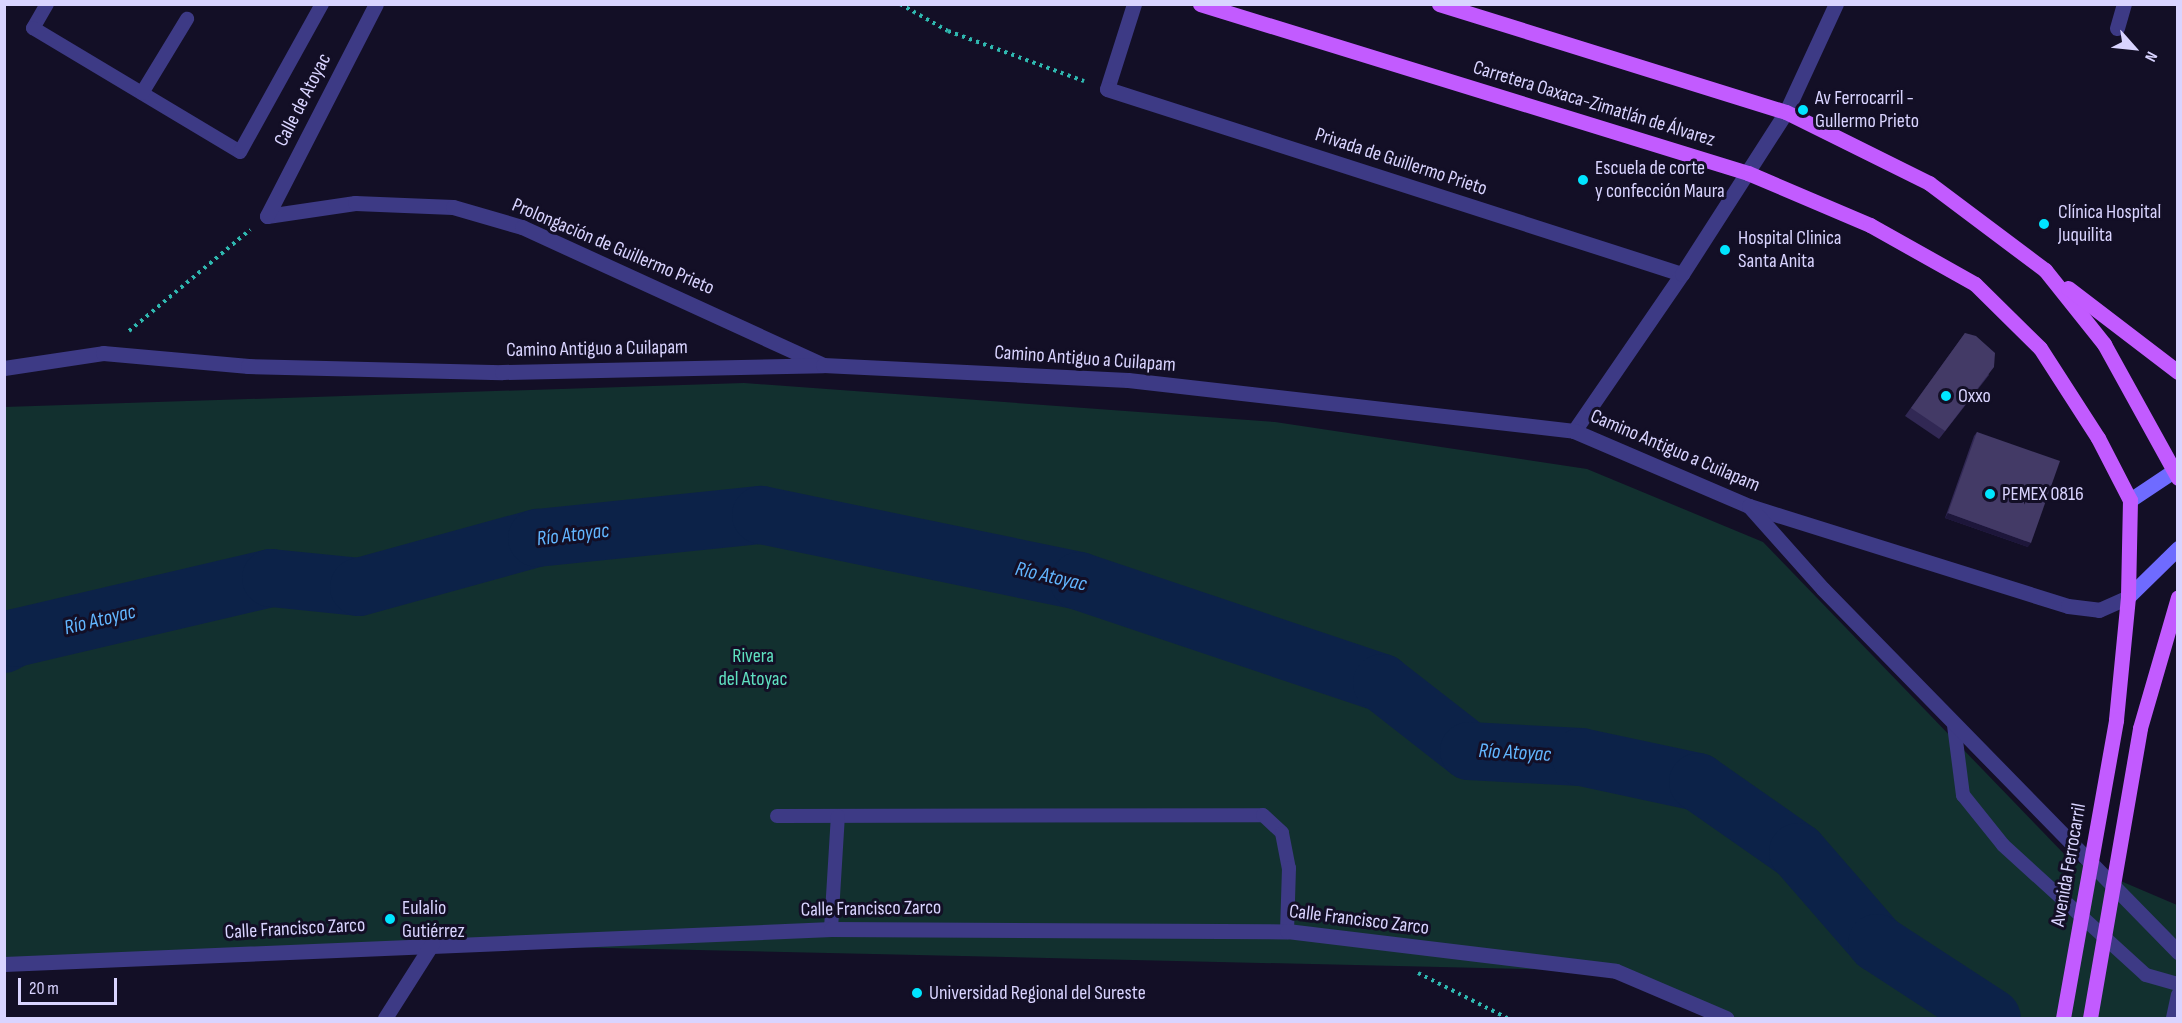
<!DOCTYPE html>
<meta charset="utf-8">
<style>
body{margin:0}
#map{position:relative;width:2182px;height:1023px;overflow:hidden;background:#130f26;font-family:"Sofia Sans Condensed",sans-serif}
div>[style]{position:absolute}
.green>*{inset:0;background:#12302f}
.river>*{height:58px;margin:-29px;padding:0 29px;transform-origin:29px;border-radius:29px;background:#0c2248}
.path>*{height:4px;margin-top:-2px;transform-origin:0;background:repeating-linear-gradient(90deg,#2fb8b0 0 3px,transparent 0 7.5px)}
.service>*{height:14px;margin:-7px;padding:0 7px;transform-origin:7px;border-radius:7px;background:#3d3a85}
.minor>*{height:15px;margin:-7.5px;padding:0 7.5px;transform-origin:7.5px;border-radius:7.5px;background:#3d3a85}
.tertiary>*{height:15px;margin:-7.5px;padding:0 7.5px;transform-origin:7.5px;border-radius:7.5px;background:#3d3a85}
.secondary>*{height:15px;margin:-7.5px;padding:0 7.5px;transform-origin:7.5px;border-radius:7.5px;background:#6f6bff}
.primary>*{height:15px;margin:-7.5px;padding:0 7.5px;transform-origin:7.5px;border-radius:7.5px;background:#c25bff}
.primary-bridge>*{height:15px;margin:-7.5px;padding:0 7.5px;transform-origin:7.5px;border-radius:7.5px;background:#c25bff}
.wall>*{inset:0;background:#312854}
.shaded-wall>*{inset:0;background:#1d163a}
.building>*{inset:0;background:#433a66}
.dots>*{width:16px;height:16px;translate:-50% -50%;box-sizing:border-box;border:3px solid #130f26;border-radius:50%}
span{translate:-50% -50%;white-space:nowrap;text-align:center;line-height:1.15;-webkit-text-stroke:6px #130f26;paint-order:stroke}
.poi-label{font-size:20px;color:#d9d4ff}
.left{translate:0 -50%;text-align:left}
.street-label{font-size:20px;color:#d9d4ff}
.park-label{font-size:20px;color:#5fe0c0}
.water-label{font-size:21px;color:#62b6ff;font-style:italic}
.frame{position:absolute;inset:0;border:6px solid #d9d4ff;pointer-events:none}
.north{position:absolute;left:2104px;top:18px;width:60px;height:60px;-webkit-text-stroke:4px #130f26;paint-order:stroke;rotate:117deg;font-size:16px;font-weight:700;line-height:24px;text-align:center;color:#d9d4ff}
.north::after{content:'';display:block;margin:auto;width:21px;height:27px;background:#d9d4ff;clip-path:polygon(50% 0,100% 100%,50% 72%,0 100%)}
.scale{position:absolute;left:18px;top:978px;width:99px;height:27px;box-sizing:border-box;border:3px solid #d9d4ff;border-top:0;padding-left:8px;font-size:18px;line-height:21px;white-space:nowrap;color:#d9d4ff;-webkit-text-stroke:4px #130f26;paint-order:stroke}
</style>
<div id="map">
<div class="green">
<i style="clip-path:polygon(744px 383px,1275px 422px,1587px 469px,1763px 542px,2069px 859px,2177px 905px,2177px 1018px,1717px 1018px,1616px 971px,432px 944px,5px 964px,4px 407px)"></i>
</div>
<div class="river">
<i style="left:4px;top:644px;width:13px;rotate:-29deg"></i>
<i style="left:15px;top:638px;width:263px;rotate:-13.2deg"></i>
<i style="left:271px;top:578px;width:88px;rotate:5.8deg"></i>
<i style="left:359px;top:587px;width:185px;rotate:-15.4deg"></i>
<i style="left:537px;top:538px;width:225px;rotate:-5.9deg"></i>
<i style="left:761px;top:515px;width:325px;rotate:11.7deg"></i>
<i style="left:1079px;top:581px;width:320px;rotate:18.6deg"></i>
<i style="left:1382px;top:683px;width:110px;rotate:38deg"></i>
<i style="left:1469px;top:751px;width:112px;rotate:3.1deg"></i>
<i style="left:1581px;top:757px;width:120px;rotate:12.1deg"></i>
<i style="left:1698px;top:782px;width:122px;rotate:35deg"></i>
<i style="left:1798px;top:852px;width:121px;rotate:49deg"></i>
<i style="left:1877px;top:943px;width:137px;rotate:33.1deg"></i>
</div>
<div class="path">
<i style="left:900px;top:4px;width:55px;rotate:29.4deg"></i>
<i style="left:948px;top:31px;width:145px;rotate:20.2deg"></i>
<i style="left:129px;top:331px;width:158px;rotate:-39.9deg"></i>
<i style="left:1418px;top:973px;width:100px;rotate:26.8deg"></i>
</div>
<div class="service">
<i style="left:47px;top:4px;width:28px;rotate:120deg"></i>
<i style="left:33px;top:28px;width:241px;rotate:30.9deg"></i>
<i style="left:240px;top:152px;width:169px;rotate:-61deg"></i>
<i style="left:142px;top:93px;width:87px;rotate:-58.7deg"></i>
<i style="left:1954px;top:725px;width:71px;rotate:82.7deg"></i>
<i style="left:1963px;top:795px;width:64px;rotate:51.3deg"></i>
<i style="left:2003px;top:845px;width:193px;rotate:42.3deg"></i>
<i style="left:2146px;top:975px;width:33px;rotate:16deg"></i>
<i style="left:777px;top:816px;width:486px;rotate:-0.1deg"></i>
<i style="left:1263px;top:815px;width:26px;rotate:43deg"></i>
<i style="left:1282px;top:833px;width:36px;rotate:79deg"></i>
<i style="left:1289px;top:868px;width:63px;rotate:91.8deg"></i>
<i style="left:831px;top:929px;width:113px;rotate:-86.5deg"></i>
<i style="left:2173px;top:1018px;width:24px;rotate:-78deg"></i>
</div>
<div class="minor">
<i style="left:1134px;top:4px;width:89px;rotate:107.6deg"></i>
<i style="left:1107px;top:89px;width:604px;rotate:17.84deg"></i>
<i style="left:2117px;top:28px;width:25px;rotate:-74deg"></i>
<i style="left:267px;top:216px;width:89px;rotate:-8.4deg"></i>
<i style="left:355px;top:203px;width:98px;rotate:2.3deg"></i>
<i style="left:453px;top:207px;width:72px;rotate:16.2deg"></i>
<i style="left:522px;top:227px;width:331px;rotate:24.6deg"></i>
<i style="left:267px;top:216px;width:238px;rotate:-62.8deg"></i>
<i style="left:1574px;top:431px;width:191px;rotate:-55.5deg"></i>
<i style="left:1682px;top:274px;width:193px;rotate:-57.3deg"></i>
<i style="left:1786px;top:112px;width:119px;rotate:-65.2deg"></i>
</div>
<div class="tertiary">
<i style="left:4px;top:368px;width:100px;rotate:-8.6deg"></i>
<i style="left:103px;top:353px;width:146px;rotate:5.1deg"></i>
<i style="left:248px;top:366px;width:254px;rotate:1.4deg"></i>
<i style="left:502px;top:372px;width:321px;rotate:-1.2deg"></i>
<i style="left:823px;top:365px;width:305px;rotate:2.8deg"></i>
<i style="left:1128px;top:380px;width:449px;rotate:6.5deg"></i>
<i style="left:1574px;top:431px;width:190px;rotate:23.2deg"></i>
<i style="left:1749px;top:506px;width:334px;rotate:17.4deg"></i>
<i style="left:2068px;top:606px;width:31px;rotate:7deg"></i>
<i style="left:2099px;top:610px;width:32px;rotate:-24deg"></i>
<i style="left:1749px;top:506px;width:111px;rotate:48.3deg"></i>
<i style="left:1823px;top:589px;width:508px;rotate:45.64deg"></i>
<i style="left:4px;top:964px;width:828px;rotate:-2.42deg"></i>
<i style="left:831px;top:929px;width:456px;rotate:0.3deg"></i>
<i style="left:1287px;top:931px;width:331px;rotate:6.9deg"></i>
<i style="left:1616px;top:971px;width:120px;rotate:23.1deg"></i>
<i style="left:385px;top:1018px;width:88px;rotate:-57.6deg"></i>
</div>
<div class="secondary">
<i style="left:2130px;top:500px;width:58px;rotate:-33.7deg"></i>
<i style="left:2128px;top:597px;width:70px;rotate:-44.4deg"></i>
</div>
<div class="primary">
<i style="left:1200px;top:4px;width:573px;rotate:17.14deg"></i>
<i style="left:1748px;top:173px;width:133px;rotate:23.1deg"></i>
<i style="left:1870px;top:225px;width:120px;rotate:29.3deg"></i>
<i style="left:1975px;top:284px;width:91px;rotate:44.6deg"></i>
<i style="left:2040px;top:348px;width:107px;rotate:57.2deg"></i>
<i style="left:2098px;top:438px;width:70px;rotate:62.7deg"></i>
<i style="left:2130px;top:500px;width:97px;rotate:91.2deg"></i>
<i style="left:2128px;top:597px;width:124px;rotate:95.6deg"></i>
<i style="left:1439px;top:4px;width:363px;rotate:17.3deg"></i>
<i style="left:1786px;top:112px;width:160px;rotate:26.4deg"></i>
<i style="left:1929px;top:183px;width:145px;rotate:36.9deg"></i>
<i style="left:2045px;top:270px;width:95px;rotate:51.4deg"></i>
<i style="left:2104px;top:344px;width:153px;rotate:61.1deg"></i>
<i style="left:2068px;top:288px;width:138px;rotate:37.4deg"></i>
<i style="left:2140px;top:728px;width:136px;rotate:-73.8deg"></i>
</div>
<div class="primary-bridge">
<i style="left:2063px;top:1018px;width:303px;rotate:-79.9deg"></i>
<i style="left:2090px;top:1018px;width:294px;rotate:-80.2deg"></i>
</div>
<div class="wall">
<i style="clip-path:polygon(1965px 333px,1989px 375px,1939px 439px,1905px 416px)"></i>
<i style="clip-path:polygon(1977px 432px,2028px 547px,1945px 518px,1974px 436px)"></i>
</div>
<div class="shaded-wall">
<i style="clip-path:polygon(1948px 513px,2031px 543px,2028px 547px,1945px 518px)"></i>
</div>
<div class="building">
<i style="clip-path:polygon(1965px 333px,1976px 336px,1995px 353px,1994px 367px,1945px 431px,1911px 408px)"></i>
<i style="clip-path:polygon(1977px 432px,2060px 461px,2031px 543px,1948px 513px)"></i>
</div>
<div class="dots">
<i style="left:1803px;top:110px;background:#00e5ff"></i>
<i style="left:1583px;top:180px;background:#00e5ff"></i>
<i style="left:2044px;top:224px;background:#00e5ff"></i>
<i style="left:1725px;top:250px;background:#00e5ff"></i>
<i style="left:1946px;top:396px;background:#00e5ff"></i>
<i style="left:1990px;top:494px;background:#00e5ff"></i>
<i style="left:390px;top:919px;background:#00e5ff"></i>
<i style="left:917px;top:993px;background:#00e5ff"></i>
</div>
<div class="poi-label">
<span class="left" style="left:1815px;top:110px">Av Ferrocarril -<br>Gullermo Prieto</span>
<span class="left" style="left:1595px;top:180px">Escuela de corte<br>y confección Maura</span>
<span class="left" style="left:2058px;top:224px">Clínica Hospital<br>Juquilita</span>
<span class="left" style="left:1738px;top:250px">Hospital Clinica<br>Santa Anita</span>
<span class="left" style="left:1958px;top:396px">Oxxo</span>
<span class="left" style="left:2002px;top:494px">PEMEX 0816</span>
<span class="left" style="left:402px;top:920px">Eulalio<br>Gutiérrez</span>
<span class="left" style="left:929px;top:993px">Universidad Regional del Sureste</span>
</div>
<div class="street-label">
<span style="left:303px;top:100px;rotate:-63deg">Calle de Atoyac</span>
<span style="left:1594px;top:104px;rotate:17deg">Carretera Oaxaca-Zimatlán de Álvarez</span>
<span style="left:1401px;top:162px;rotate:18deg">Privada de Guillermo Prieto</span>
<span style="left:613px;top:247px;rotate:23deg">Prolongación de Guillermo Prieto</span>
<span style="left:597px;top:349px;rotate:-1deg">Camino Antiguo a Cuilapam</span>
<span style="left:1085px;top:359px;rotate:4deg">Camino Antiguo a Cuilapam</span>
<span style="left:1675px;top:451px;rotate:23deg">Camino Antiguo a Cuilapam</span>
<span style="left:2069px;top:865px;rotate:-80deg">Avenida Ferrocarril</span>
<span style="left:871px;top:909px;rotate:-1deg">Calle Francisco Zarco</span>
<span style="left:1359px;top:920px;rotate:7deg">Calle Francisco Zarco</span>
<span style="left:295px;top:929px;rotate:-3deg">Calle Francisco Zarco</span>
</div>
<div class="park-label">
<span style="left:753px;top:668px">Rivera<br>del Atoyac</span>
</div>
<div class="water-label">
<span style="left:573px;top:535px;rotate:-7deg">Río Atoyac</span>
<span style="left:1051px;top:577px;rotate:13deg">Río Atoyac</span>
<span style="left:100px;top:620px;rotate:-14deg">Río Atoyac</span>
<span style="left:1515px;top:753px;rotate:3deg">Río Atoyac</span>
</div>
<div class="frame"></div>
<div class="north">N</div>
<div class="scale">20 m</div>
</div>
